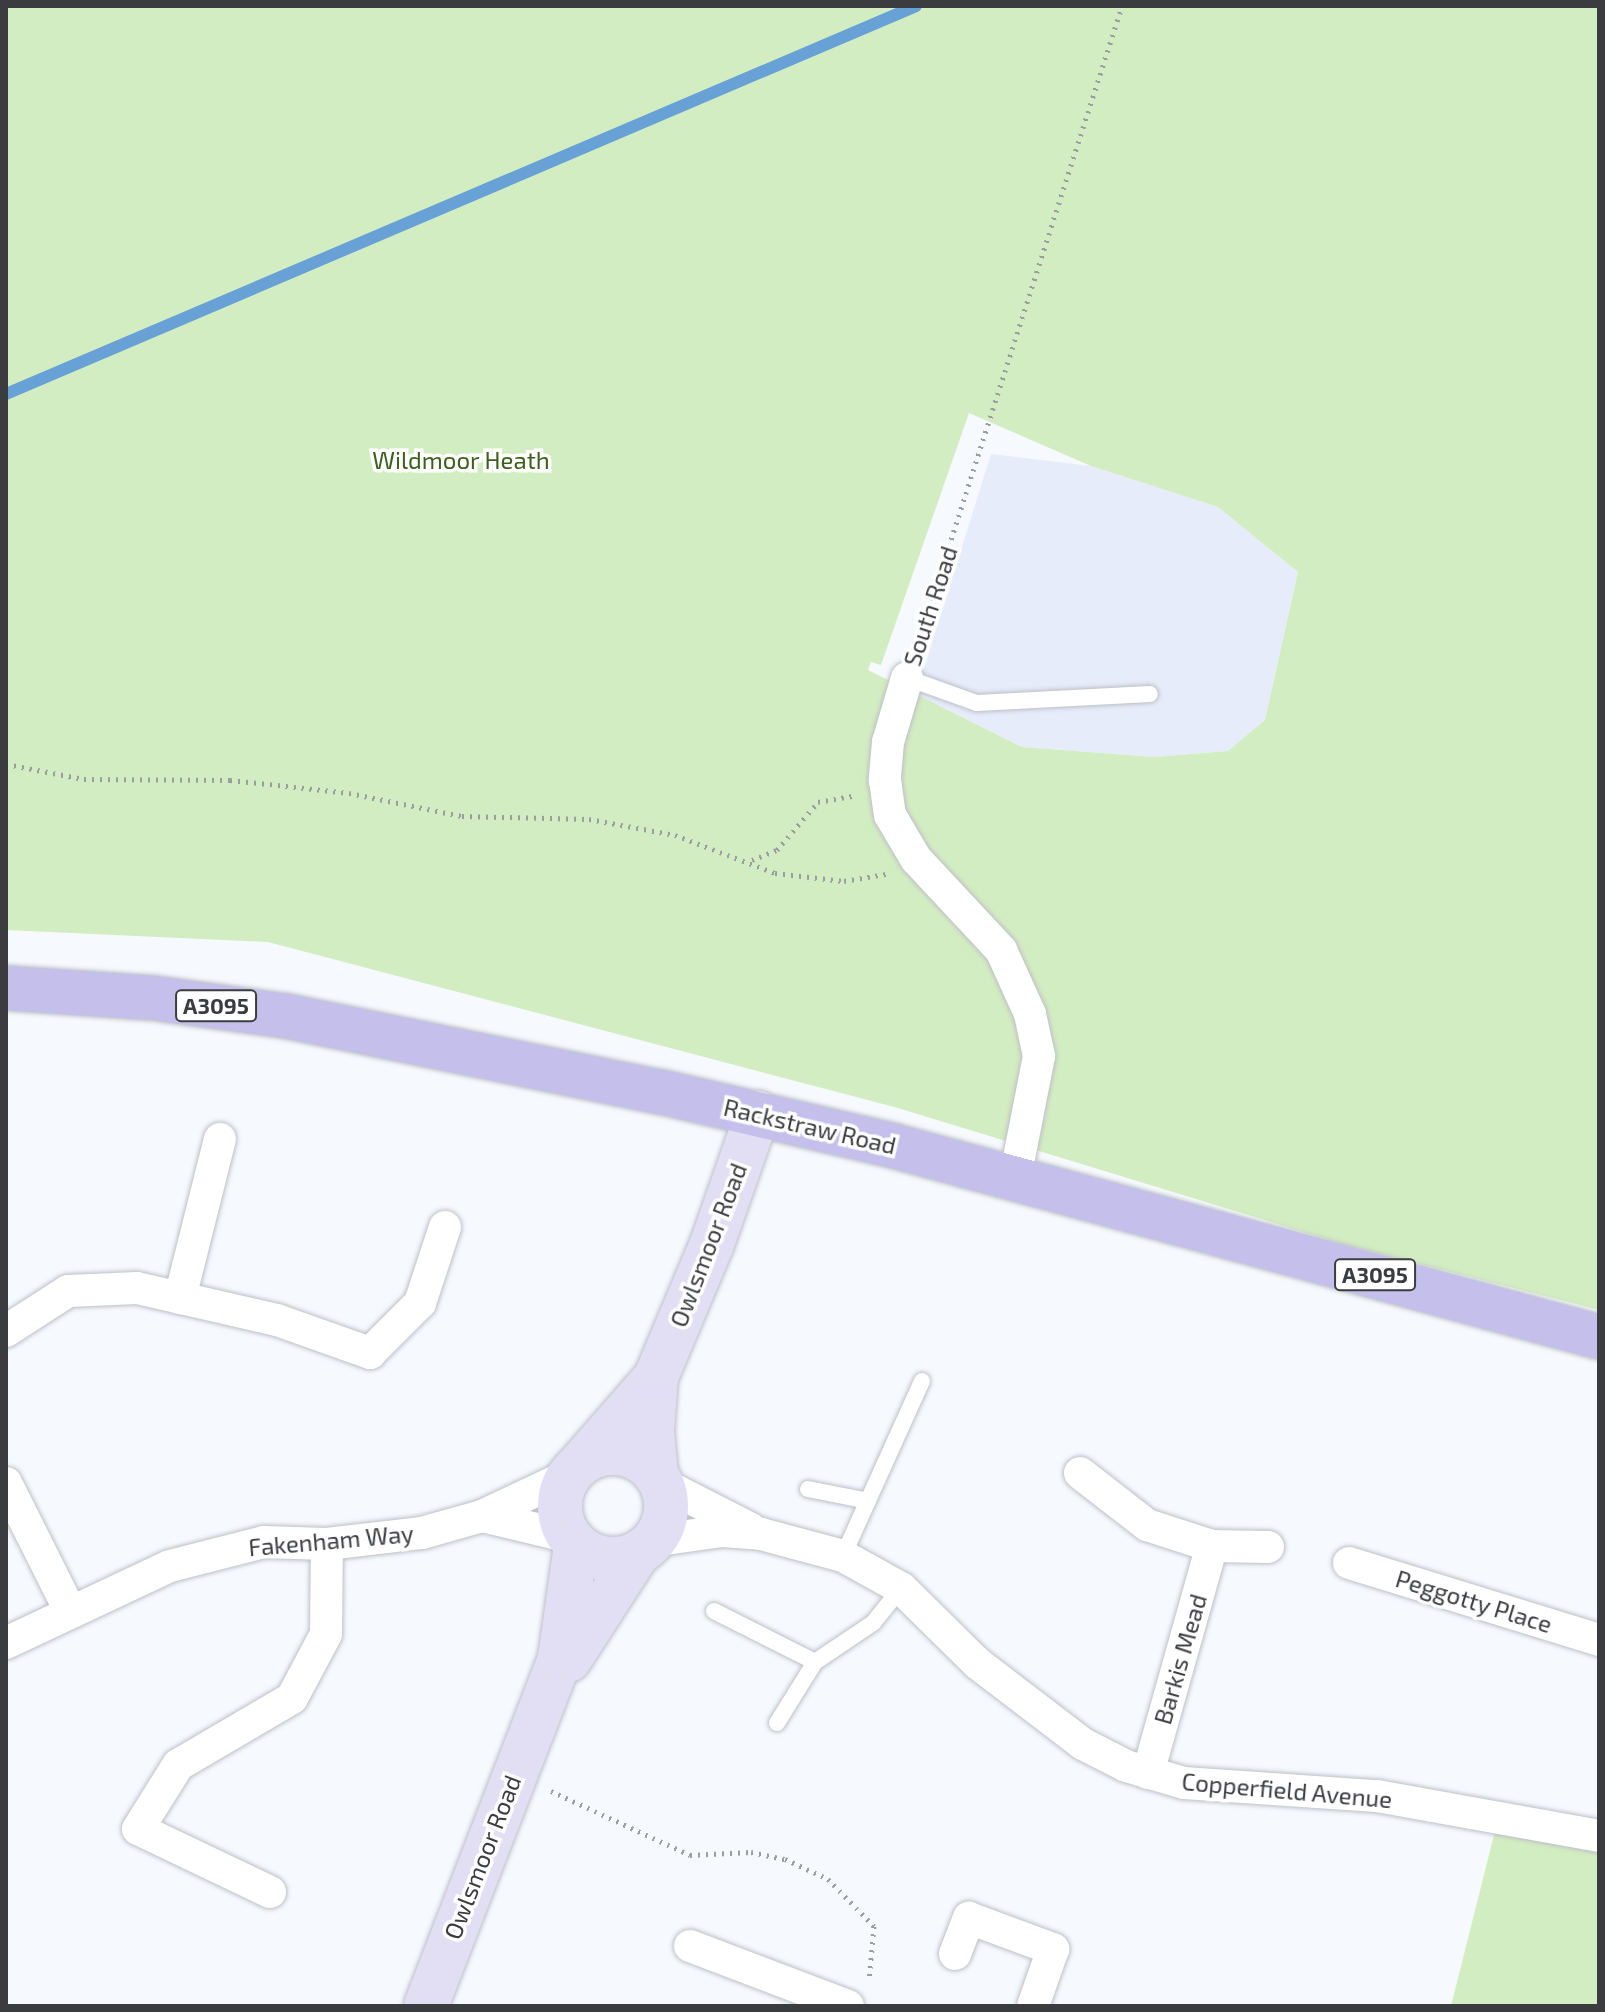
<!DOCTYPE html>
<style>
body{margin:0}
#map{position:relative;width:1605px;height:2012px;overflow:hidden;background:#f6f9fe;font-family:"Exo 2",sans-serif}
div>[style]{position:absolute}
.built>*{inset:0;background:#e6ecfa}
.green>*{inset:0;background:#d3edc2}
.stream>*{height:12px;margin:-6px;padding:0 6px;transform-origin:6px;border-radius:6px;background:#68a1d5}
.path>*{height:5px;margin-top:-2.5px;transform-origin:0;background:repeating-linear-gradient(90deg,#9b9da1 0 2px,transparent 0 8px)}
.roads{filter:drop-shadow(0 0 2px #bdc0c6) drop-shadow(0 0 2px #bdc0c6)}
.lane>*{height:16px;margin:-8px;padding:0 8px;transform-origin:8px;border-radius:8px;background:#fff}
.street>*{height:32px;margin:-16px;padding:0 16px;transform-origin:16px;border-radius:16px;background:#fff}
.secondary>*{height:44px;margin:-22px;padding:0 22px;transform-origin:22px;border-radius:22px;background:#e2dff5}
.secondary>.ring{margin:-22px;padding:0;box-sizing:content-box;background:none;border:44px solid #e2dff5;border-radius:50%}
.primary>*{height:44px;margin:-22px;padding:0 22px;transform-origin:22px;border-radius:22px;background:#c5bfeb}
span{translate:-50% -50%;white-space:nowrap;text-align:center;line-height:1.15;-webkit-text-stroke:7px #fff;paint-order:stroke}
.shield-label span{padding:2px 6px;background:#fff;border:2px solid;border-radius:6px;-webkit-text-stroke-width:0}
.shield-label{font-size:22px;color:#3b3c3f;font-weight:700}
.park-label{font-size:24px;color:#3d601e}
.street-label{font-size:24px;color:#3b3c3f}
.frame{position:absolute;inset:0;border:8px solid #3b3c3f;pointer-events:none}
</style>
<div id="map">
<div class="built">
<i style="clip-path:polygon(991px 454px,1091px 466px,1218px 507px,1298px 572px,1265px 720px,1228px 751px,1154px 757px,1022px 747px,916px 694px)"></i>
</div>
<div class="green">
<i style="clip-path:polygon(evenodd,6px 6px,1599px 6px,1599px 1310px,1346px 1245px,898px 1108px,268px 942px,6px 930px,6px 6px,969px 413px,1091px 466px,1218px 507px,1298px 572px,1265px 720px,1228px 751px,1154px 757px,1022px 747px,868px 670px,871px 662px,881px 665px,969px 413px)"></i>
<i style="clip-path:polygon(1495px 1831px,1599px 1845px,1599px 2006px,1451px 2006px)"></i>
</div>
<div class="stream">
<i style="left:6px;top:394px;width:989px;rotate:-23.09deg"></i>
</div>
<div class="path">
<i style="left:917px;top:646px;width:672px;rotate:-72.24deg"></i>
<i style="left:6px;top:764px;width:79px;rotate:10.9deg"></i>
<i style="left:84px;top:779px;width:146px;rotate:0.4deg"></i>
<i style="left:230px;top:780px;width:120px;rotate:6.2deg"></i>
<i style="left:349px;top:793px;width:115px;rotate:11.5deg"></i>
<i style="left:462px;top:816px;width:127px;rotate:1.4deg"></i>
<i style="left:589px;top:819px;width:87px;rotate:10.5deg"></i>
<i style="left:675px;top:835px;width:107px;rotate:20.8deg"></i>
<i style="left:775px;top:873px;width:69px;rotate:6.6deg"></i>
<i style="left:844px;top:881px;width:43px;rotate:-9.5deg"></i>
<i style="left:752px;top:860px;width:27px;rotate:-22deg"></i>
<i style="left:777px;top:850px;width:63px;rotate:-49.5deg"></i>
<i style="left:818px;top:802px;width:36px;rotate:-10deg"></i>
<i style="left:551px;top:1791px;width:153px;rotate:24.7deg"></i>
<i style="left:690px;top:1855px;width:61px;rotate:-2.8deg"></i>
<i style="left:751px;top:1852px;width:35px;rotate:12deg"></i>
<i style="left:785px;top:1859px;width:47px;rotate:24.9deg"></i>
<i style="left:828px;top:1879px;width:66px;rotate:45.6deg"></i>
<i style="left:874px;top:1926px;width:55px;rotate:95.2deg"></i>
</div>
<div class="roads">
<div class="lane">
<i style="left:907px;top:678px;width:74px;rotate:19.7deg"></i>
<i style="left:977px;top:703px;width:173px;rotate:-3deg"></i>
<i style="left:808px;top:1489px;width:61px;rotate:11.3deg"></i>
<i style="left:843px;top:1556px;width:192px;rotate:-65.7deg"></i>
<i style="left:714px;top:1611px;width:113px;rotate:26.8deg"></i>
<i style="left:777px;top:1723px;width:72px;rotate:-58.1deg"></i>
<i style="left:815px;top:1662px;width:70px;rotate:-33.9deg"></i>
<i style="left:873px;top:1623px;width:45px;rotate:-51.3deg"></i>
</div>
<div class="street">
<i style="left:907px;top:678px;width:67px;rotate:106.5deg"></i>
<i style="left:888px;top:742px;width:38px;rotate:95deg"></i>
<i style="left:885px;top:780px;width:35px;rotate:82deg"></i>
<i style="left:890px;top:815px;width:51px;rotate:59.4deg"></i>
<i style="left:916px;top:859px;width:125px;rotate:47deg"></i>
<i style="left:1001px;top:950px;width:70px;rotate:65.6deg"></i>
<i style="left:1030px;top:1014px;width:43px;rotate:77.9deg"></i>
<i style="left:1039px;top:1056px;width:124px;rotate:101.1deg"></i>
<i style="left:180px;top:1298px;width:164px;rotate:-75.9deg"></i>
<i style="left:6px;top:1331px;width:74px;rotate:-32.8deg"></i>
<i style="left:68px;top:1291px;width:69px;rotate:-2.5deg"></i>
<i style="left:137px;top:1288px;width:144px;rotate:12.9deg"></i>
<i style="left:277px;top:1320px;width:99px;rotate:19.5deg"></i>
<i style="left:370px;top:1353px;width:71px;rotate:-45deg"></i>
<i style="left:420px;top:1303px;width:80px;rotate:-71.8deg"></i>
<i style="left:1080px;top:1473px;width:85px;rotate:37.8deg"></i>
<i style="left:1147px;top:1525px;width:68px;rotate:17.9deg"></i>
<i style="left:1212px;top:1546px;width:56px;rotate:1deg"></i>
<i style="left:6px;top:1483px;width:141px;rotate:63.4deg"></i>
<i style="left:661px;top:1483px;width:101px;rotate:27.1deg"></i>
<i style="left:482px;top:1516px;width:90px;rotate:13.4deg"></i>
<i style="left:652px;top:1541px;width:71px;rotate:-8.1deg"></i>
<i style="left:722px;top:1531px;width:39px;rotate:4deg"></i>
<i style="left:761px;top:1534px;width:85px;rotate:15deg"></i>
<i style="left:843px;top:1556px;width:66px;rotate:28.9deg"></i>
<i style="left:901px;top:1588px;width:107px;rotate:44.6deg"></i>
<i style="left:977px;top:1663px;width:133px;rotate:37.4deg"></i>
<i style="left:1083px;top:1744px;width:48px;rotate:27.1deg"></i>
<i style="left:1126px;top:1766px;width:60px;rotate:16.3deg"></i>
<i style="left:1184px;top:1783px;width:193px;rotate:3.9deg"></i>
<i style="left:1377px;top:1796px;width:226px;rotate:10.2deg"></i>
<i style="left:1349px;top:1563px;width:262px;rotate:17.1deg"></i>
<i style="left:6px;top:1643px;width:181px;rotate:-25.2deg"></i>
<i style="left:170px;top:1566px;width:97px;rotate:-14.3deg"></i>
<i style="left:264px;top:1542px;width:63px;rotate:1.8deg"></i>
<i style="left:327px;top:1544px;width:96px;rotate:-6.6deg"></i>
<i style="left:422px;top:1533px;width:62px;rotate:-15.8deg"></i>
<i style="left:482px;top:1516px;width:96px;rotate:-25.2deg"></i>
<i style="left:1148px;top:1773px;width:236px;rotate:-74.3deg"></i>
<i style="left:270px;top:1892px;width:146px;rotate:-154.5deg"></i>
<i style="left:138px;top:1829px;width:75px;rotate:-58deg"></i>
<i style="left:178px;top:1765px;width:132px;rotate:-30.4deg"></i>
<i style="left:292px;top:1698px;width:72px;rotate:-62deg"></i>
<i style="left:326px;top:1634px;width:90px;rotate:-89.4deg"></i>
<i style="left:690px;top:1946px;width:169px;rotate:20.8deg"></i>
<i style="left:955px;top:1954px;width:39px;rotate:-69deg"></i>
<i style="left:969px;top:1918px;width:90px;rotate:20.3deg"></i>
<i style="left:1053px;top:1949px;width:60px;rotate:109.3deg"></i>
</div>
<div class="secondary">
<i class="ring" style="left:560px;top:1453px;width:62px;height:62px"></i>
<i style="left:581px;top:1463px;width:114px;rotate:-48.9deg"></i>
<i style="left:656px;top:1475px;width:44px;rotate:-95.2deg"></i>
<i style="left:652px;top:1431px;width:54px;rotate:-85.8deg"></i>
<i style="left:656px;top:1377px;width:144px;rotate:-67.2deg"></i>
<i style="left:712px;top:1244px;width:139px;rotate:-70.7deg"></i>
<i style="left:569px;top:1660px;width:127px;rotate:-57.2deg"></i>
<i style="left:426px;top:2006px;width:373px;rotate:-68.9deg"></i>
<i style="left:560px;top:1658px;width:114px;rotate:-81.9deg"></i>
</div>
<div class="primary">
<i style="left:6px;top:988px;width:147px;rotate:3.9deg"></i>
<i style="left:153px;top:998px;width:134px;rotate:7.7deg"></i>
<i style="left:286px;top:1016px;width:383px;rotate:11.5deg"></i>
<i style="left:661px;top:1092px;width:239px;rotate:13deg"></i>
<i style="left:894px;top:1146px;width:730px;rotate:15.16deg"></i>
</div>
</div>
<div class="shield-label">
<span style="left:216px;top:1006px">A3095</span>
<span style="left:1375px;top:1275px">A3095</span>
</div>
<div class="park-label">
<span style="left:461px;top:460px">Wildmoor Heath</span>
</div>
<div class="street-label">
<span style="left:930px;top:606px;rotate:-72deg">South Road</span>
<span style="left:810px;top:1126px;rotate:13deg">Rackstraw Road</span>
<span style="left:708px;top:1245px;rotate:-69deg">Owlsmoor Road</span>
<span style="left:331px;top:1540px;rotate:-5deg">Fakenham Way</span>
<span style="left:1474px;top:1601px;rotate:17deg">Peggotty Place</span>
<span style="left:1180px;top:1659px;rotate:-74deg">Barkis Mead</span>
<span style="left:1287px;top:1790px;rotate:5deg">Copperfield Avenue</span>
<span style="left:482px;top:1857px;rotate:-69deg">Owlsmoor Road</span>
</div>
<div class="frame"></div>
</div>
